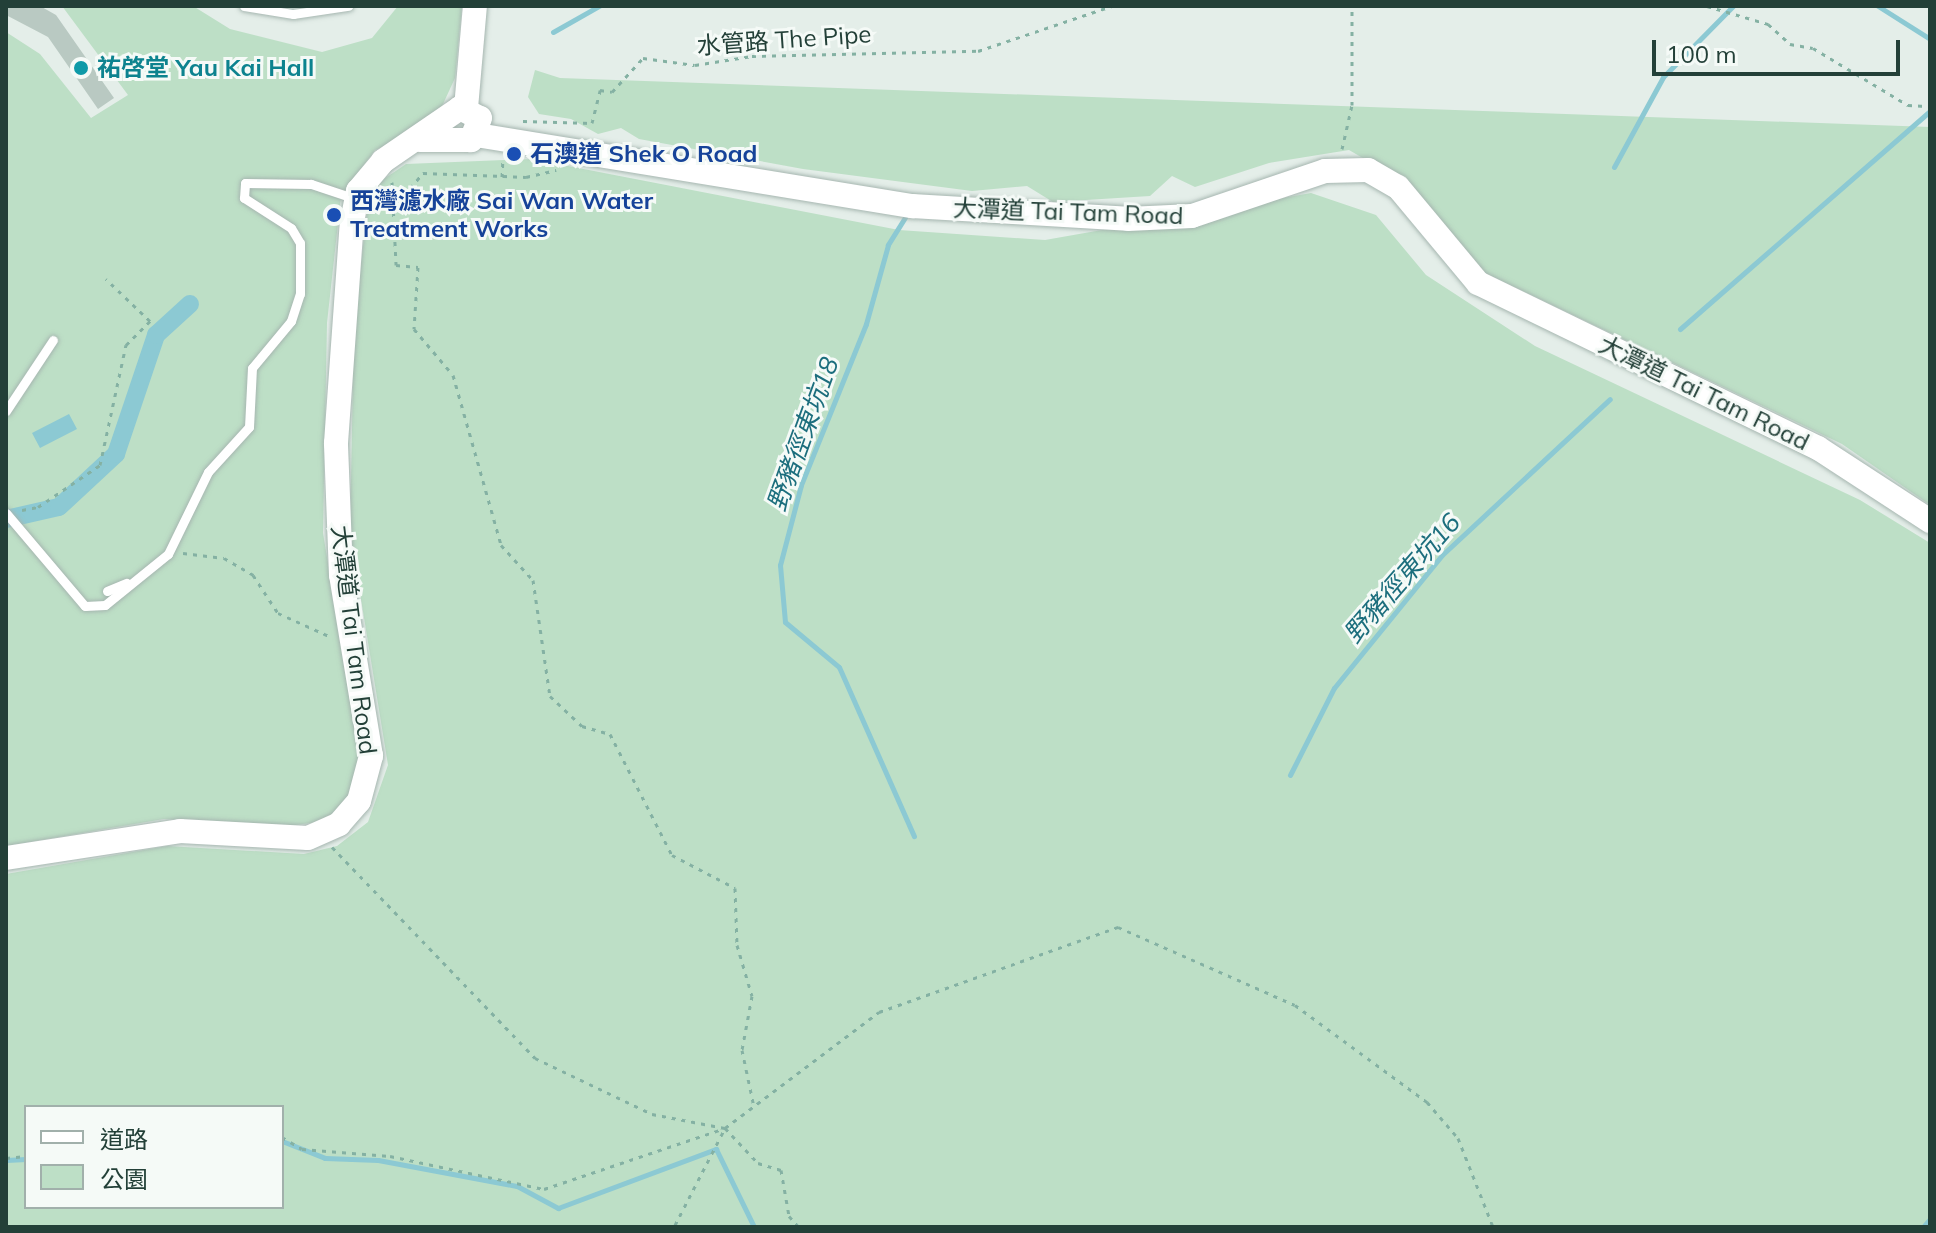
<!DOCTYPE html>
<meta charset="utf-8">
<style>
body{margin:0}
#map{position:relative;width:1936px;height:1233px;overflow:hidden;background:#e4eee9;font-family:Mulish,"Noto Sans TC",sans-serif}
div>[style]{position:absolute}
.green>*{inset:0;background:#bddfc6}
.water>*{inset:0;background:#8cc9d3}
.stream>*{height:5px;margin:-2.5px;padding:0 2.5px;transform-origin:2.5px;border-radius:2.5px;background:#8cc9d3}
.canal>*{height:18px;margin:-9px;padding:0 9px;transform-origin:9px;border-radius:9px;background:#8cc9d3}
.building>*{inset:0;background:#b9c9c2}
.path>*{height:3px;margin-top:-1.5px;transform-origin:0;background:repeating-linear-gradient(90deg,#84b1a3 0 4px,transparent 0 10px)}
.roads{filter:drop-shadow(0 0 2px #a6b6b0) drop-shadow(0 0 2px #a6b6b0)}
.lane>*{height:9px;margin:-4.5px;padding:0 4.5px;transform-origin:4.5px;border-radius:4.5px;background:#fff}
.secondary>*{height:24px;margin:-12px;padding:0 12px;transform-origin:12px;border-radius:12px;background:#fff}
.dots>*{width:22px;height:22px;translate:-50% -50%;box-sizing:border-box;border:4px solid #f5faf7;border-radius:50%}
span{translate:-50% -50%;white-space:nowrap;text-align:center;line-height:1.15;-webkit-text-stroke:6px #f5faf7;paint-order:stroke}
.street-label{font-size:24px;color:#234038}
.culture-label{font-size:24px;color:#0d838f;font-weight:700}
.left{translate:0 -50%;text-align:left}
.transit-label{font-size:24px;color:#164399;font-weight:700}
.water-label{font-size:26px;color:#1c6e7d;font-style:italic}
.frame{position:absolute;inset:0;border:8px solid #234038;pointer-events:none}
.legend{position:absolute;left:24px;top:1105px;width:260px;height:104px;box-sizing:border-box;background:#f5faf7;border:2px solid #a1b0ab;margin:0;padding:10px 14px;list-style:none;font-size:24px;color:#234038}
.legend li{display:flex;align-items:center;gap:16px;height:40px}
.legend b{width:40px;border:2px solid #a1b0ab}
.scale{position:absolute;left:1652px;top:40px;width:248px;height:36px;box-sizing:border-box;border:4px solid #234038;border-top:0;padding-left:10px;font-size:24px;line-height:28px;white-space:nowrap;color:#234038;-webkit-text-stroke:6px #f5faf7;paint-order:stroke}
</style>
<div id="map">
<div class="green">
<i style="clip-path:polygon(62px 6px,193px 6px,230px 29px,322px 52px,372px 38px,398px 6px,462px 6px,455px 78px,432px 128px,375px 150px,341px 196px,327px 323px,323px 533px,361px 765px,347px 804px,325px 821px,281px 827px,164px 819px,6px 846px,6px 32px,40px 54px,91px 118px,128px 95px)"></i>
<i style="clip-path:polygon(535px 70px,560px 78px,1930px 127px,1930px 505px,1842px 444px,1481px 271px,1411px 186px,1349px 150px,1269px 163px,1195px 187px,1172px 176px,1150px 196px,1053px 202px,1027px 186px,972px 191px,803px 169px,639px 139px,621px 128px,598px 134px,571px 119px,539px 114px,528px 97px)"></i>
<i style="clip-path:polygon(evenodd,532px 159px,899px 230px,1045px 240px,1311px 193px,1376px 215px,1426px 275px,1535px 346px,1860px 500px,1930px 543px,1930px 1227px,6px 1227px,6px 874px,167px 846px,304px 854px,337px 846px,368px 822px,388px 765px,350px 532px,354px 325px,368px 203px,381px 181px,406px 164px,532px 159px,26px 1107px,282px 1107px,282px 1207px,26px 1207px,26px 1107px)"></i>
</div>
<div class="water">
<i style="clip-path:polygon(69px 414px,77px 429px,40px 448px,32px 433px)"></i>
</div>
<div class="stream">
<i style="left:1878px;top:6px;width:62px;rotate:32.4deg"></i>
<i style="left:553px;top:32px;width:53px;rotate:-29.5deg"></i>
<i style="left:1614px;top:167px;width:102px;rotate:-61.4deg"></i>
<i style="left:1663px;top:77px;width:100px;rotate:-45.4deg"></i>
<i style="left:909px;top:211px;width:40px;rotate:122deg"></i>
<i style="left:888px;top:245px;width:82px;rotate:105.6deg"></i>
<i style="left:866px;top:324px;width:174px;rotate:112deg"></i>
<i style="left:801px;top:485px;width:83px;rotate:104.7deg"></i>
<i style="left:780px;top:565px;width:57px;rotate:85deg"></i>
<i style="left:785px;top:622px;width:70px;rotate:39.8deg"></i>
<i style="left:839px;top:667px;width:185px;rotate:66.1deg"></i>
<i style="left:1680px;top:329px;width:332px;rotate:-41.1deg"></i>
<i style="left:1290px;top:775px;width:97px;rotate:-63.2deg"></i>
<i style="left:1334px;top:688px;width:171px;rotate:-50.9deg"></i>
<i style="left:1442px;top:555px;width:229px;rotate:-42.9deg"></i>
<i style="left:282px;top:1141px;width:46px;rotate:21.6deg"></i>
<i style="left:325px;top:1158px;width:53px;rotate:2.2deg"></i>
<i style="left:378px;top:1160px;width:141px;rotate:10.6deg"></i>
<i style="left:517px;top:1186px;width:47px;rotate:28.2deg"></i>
<i style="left:558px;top:1208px;width:169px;rotate:-20.5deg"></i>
<i style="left:716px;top:1149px;width:87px;rotate:64deg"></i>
<i style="left:6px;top:1160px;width:20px;rotate:-3deg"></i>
<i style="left:1923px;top:1227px;width:11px;rotate:-49deg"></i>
</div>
<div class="canal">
<i style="left:6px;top:519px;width:54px;rotate:-12.8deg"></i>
<i style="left:59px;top:507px;width:78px;rotate:-42.9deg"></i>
<i style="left:116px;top:454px;width:126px;rotate:-71.4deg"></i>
<i style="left:156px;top:335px;width:46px;rotate:-42.4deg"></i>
</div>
<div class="building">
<i style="clip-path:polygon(6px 6px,40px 6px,56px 15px,114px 98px,98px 109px,48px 37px,6px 15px)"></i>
</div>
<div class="path">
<i style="left:1707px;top:6px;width:64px;rotate:16.4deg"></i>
<i style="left:1768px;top:24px;width:30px;rotate:42deg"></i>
<i style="left:1790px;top:44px;width:23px;rotate:10deg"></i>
<i style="left:1813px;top:48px;width:111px;rotate:31deg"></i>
<i style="left:1908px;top:105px;width:22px;rotate:3deg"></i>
<i style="left:523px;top:121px;width:69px;rotate:1.7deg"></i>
<i style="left:592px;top:123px;width:34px;rotate:-76deg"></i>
<i style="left:600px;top:90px;width:12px;rotate:9deg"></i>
<i style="left:612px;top:92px;width:46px;rotate:-47.6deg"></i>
<i style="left:643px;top:58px;width:52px;rotate:7.7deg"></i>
<i style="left:695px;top:65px;width:58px;rotate:-9deg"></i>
<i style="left:752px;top:56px;width:226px;rotate:-1.3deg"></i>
<i style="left:978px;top:51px;width:141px;rotate:-18.6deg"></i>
<i style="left:1342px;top:149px;width:45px;rotate:-77.2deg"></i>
<i style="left:1352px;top:105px;width:99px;rotate:-90deg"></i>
<i style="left:502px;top:177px;width:17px;rotate:-87deg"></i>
<i style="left:392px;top:182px;width:83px;rotate:87.2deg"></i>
<i style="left:396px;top:265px;width:22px;rotate:5deg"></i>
<i style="left:418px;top:267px;width:62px;rotate:93.7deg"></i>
<i style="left:414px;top:329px;width:60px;rotate:49.7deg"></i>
<i style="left:453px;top:375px;width:177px;rotate:74.2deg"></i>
<i style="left:501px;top:545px;width:47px;rotate:47.6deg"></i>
<i style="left:533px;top:580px;width:117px;rotate:81.7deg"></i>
<i style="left:550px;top:696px;width:44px;rotate:43.2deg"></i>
<i style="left:582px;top:726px;width:29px;rotate:16deg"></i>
<i style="left:610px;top:734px;width:136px;rotate:62.9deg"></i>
<i style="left:672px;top:855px;width:71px;rotate:27.6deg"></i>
<i style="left:735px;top:888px;width:57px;rotate:88deg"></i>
<i style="left:737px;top:945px;width:53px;rotate:73.6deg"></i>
<i style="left:752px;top:996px;width:55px;rotate:100.5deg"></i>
<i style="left:742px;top:1050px;width:58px;rotate:78.1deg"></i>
<i style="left:391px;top:211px;width:50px;rotate:-49.9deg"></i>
<i style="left:423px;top:173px;width:103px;rotate:2.2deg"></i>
<i style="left:526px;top:177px;width:31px;rotate:-13deg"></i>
<i style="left:22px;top:510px;width:16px;rotate:-11deg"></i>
<i style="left:38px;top:507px;width:75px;rotate:-34.1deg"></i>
<i style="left:100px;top:465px;width:123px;rotate:-77.8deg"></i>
<i style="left:126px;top:345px;width:34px;rotate:-45deg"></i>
<i style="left:150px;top:321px;width:61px;rotate:-136.3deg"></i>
<i style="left:183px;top:553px;width:41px;rotate:7deg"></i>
<i style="left:224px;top:558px;width:34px;rotate:30deg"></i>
<i style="left:253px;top:575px;width:45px;rotate:56.7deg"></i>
<i style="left:278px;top:613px;width:58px;rotate:24.4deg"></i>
<i style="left:332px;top:847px;width:293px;rotate:46.1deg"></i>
<i style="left:535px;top:1058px;width:130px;rotate:25.6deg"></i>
<i style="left:652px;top:1114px;width:74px;rotate:10.9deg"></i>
<i style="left:725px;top:1128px;width:48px;rotate:46.7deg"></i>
<i style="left:758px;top:1163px;width:24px;rotate:17deg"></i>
<i style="left:781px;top:1170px;width:47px;rotate:80.1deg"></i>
<i style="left:789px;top:1216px;width:15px;rotate:48deg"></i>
<i style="left:282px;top:1137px;width:23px;rotate:31deg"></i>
<i style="left:302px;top:1149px;width:88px;rotate:4.5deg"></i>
<i style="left:390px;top:1156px;width:157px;rotate:12.1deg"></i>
<i style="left:544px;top:1189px;width:191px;rotate:-18.6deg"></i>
<i style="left:725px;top:1128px;width:193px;rotate:-37deg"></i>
<i style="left:879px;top:1012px;width:254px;rotate:-19.6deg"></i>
<i style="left:1118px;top:927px;width:193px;rotate:23.8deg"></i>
<i style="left:1295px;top:1005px;width:164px;rotate:36.3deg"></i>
<i style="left:1427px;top:1102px;width:48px;rotate:49.3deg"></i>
<i style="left:1458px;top:1138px;width:96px;rotate:68.5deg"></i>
<i style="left:6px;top:1158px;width:20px;rotate:-6deg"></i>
<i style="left:666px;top:1227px;width:9px;rotate:-13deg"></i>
<i style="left:675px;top:1225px;width:109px;rotate:-62.7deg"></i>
</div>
<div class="roads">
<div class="lane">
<i style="left:244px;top:6px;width:50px;rotate:9.3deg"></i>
<i style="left:293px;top:14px;width:56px;rotate:-8.3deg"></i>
<i style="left:6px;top:411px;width:85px;rotate:-56.5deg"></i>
<i style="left:6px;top:513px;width:122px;rotate:49.7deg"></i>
<i style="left:85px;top:606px;width:20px;rotate:-3deg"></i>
<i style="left:105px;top:605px;width:81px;rotate:-39deg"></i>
<i style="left:168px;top:554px;width:91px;rotate:-64deg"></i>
<i style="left:208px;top:472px;width:61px;rotate:-47.7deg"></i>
<i style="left:249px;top:427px;width:59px;rotate:-87.1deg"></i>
<i style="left:252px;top:368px;width:61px;rotate:-50.3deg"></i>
<i style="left:291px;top:321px;width:28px;rotate:-72deg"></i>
<i style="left:300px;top:294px;width:51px;rotate:-90deg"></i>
<i style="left:300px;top:243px;width:17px;rotate:-121deg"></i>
<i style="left:291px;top:228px;width:56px;rotate:-147.4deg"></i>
<i style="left:244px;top:198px;width:15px;rotate:-86deg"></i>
<i style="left:245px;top:183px;width:66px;rotate:0.9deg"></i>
<i style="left:311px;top:184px;width:47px;rotate:18.4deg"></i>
<i style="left:107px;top:591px;width:21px;rotate:-23deg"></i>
</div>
<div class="secondary">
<i style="left:466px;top:108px;width:102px;rotate:-85deg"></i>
<i style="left:477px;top:135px;width:441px;rotate:9.3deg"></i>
<i style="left:912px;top:206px;width:216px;rotate:3.4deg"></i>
<i style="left:1128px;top:219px;width:64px;rotate:-2.7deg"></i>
<i style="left:1192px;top:216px;width:140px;rotate:-18.7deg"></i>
<i style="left:1325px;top:171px;width:43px;rotate:-1.3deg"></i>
<i style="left:1368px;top:170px;width:34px;rotate:30deg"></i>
<i style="left:1398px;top:187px;width:125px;rotate:50.2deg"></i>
<i style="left:1478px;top:283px;width:378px;rotate:25.9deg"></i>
<i style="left:1818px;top:448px;width:134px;rotate:33.1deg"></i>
<i style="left:6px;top:858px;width:176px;rotate:-8.8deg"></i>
<i style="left:180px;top:831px;width:128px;rotate:3.1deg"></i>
<i style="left:308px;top:838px;width:34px;rotate:-24deg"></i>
<i style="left:339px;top:824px;width:30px;rotate:-49deg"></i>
<i style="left:359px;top:801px;width:47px;rotate:-75.1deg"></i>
<i style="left:371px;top:756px;width:183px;rotate:-99.4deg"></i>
<i style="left:341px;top:575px;width:132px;rotate:-92.2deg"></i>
<i style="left:336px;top:443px;width:222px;rotate:-85.9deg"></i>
<i style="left:352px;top:222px;width:32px;rotate:-79deg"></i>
<i style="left:358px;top:191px;width:39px;rotate:-50deg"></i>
<i style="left:383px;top:161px;width:93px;rotate:-34.5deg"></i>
<i style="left:460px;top:108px;width:22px;rotate:27deg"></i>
<i style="left:480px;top:118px;width:24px;rotate:112deg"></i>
<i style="left:471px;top:140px;width:51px;rotate:180deg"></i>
</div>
</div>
<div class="dots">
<i style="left:81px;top:68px;background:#0f9aa8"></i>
<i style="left:514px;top:154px;background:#1a4fb4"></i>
<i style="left:334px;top:215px;background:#1a4fb4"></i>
</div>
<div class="street-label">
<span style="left:784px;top:40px;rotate:-4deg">水管路 The Pipe</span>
<span style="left:1068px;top:212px;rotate:2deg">大潭道 Tai Tam Road</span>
<span style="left:1704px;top:393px;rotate:26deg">大潭道 Tai Tam Road</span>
<span style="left:354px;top:640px;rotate:83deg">大潭道 Tai Tam Road</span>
</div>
<div class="culture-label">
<span class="left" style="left:97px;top:68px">祐啓堂 Yau Kai Hall</span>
</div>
<div class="transit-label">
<span class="left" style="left:530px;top:154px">石澳道 Shek O Road</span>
<span class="left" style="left:350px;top:215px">西灣濾水廠 Sai Wan Water<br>Treatment Works</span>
</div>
<div class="water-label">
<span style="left:803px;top:434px;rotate:-70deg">野豬徑東坑18</span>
<span style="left:1402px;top:578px;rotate:-49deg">野豬徑東坑16</span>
</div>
<div class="frame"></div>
<ul class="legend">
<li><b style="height:10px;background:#fff"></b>道路</li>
<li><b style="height:22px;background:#bddfc6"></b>公園</li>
</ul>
<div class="scale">100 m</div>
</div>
